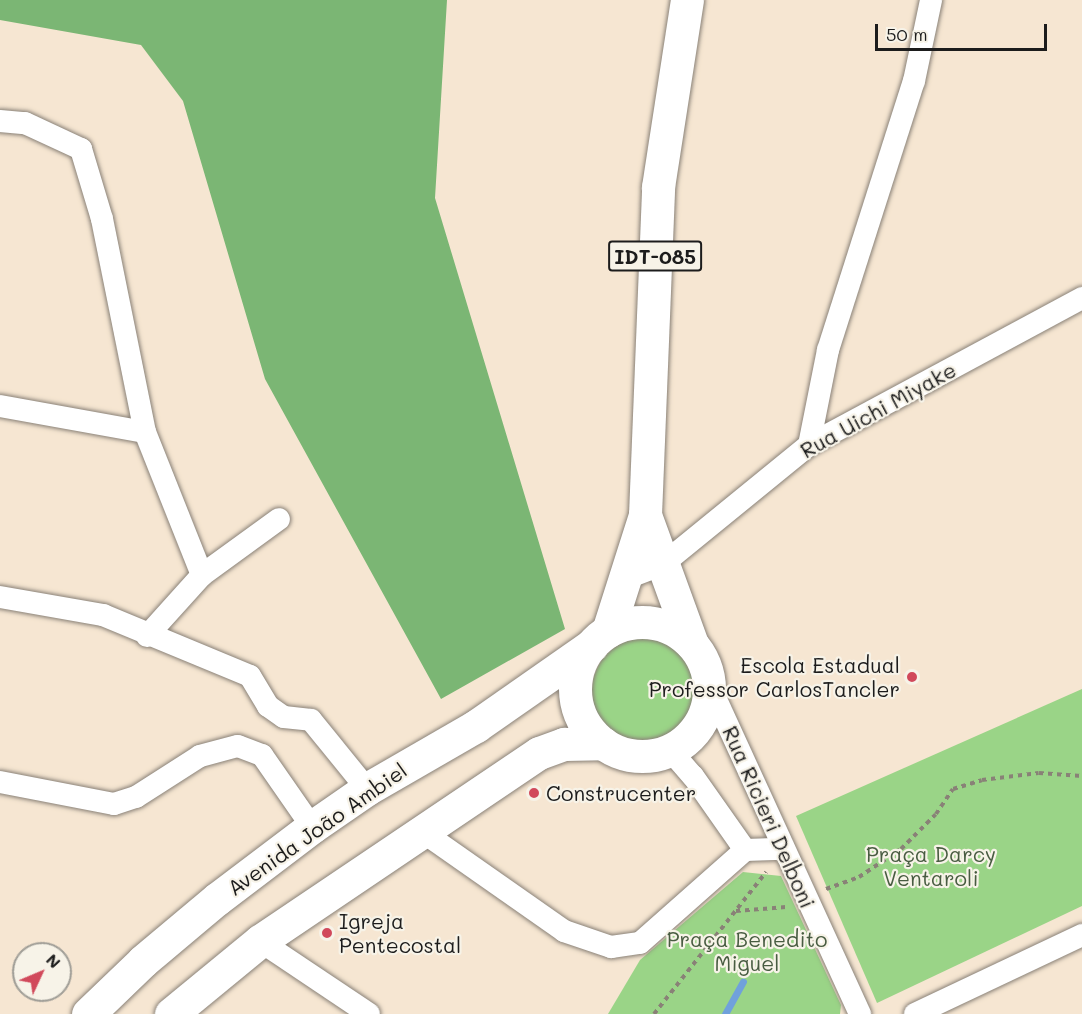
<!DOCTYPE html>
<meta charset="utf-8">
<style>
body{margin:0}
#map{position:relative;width:1082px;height:1014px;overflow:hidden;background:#f6e6d2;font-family:Mali,sans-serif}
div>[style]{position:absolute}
.green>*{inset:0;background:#9ad487}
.round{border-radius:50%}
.forest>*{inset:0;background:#7bb674}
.stream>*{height:7px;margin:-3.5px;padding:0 3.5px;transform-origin:3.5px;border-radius:3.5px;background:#70a1db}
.path>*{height:4px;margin-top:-2px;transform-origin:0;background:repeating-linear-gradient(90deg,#898177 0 4.5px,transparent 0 9px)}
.roads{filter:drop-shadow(0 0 2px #898177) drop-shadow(0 0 2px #898177)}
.street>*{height:22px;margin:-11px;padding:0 11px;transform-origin:11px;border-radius:11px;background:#fff}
.primary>*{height:33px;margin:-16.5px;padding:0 16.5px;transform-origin:16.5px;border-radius:16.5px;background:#fff}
.primary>.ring{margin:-16.5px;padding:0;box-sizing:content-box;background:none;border:33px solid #fff;border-radius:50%}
.dots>*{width:16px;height:16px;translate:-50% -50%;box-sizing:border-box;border:3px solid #f7f3e8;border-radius:50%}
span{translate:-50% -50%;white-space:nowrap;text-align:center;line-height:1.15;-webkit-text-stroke:4.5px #f7f3e8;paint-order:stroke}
.shield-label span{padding:2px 4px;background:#f7f3e8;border:2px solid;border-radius:4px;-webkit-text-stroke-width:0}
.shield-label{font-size:20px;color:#1c1c1c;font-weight:700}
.street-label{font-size:21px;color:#1c1c1c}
.poi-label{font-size:21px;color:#1c1c1c}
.right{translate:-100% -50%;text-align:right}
.left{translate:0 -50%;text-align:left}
.park-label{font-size:21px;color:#485c41}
.north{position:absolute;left:12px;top:942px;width:60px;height:60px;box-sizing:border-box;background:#f7f3e8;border:2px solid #9f9d96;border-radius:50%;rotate:46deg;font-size:16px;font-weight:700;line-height:24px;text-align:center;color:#1c1c1c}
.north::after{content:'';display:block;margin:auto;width:21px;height:27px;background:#d1495b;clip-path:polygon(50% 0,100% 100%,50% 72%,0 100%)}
.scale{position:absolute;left:875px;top:24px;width:172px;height:27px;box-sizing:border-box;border:3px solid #1c1c1c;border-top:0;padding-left:8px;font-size:18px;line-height:21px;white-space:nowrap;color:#1c1c1c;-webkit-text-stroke:4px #f7f3e8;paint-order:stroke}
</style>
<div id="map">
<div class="green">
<i class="round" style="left:592px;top:638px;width:106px;height:106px"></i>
<i style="clip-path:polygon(1082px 689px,1082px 906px,877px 1003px,796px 816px)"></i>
<i style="clip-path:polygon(743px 872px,781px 876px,841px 1005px,840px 1014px,608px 1014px,640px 960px)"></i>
</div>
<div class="forest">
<i style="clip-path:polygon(0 0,447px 0,435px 198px,565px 629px,441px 699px,265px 379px,183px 101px,141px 45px,0 20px)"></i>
</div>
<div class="stream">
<i style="left:725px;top:1014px;width:37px;rotate:-61deg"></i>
</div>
<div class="path">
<i style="left:826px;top:889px;width:35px;rotate:-20deg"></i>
<i style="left:859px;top:877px;width:50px;rotate:-33.7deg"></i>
<i style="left:901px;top:849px;width:49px;rotate:-45deg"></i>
<i style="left:936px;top:814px;width:30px;rotate:-56deg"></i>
<i style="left:953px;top:789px;width:30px;rotate:-17deg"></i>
<i style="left:982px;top:780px;width:57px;rotate:-7deg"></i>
<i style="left:1039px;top:773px;width:43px;rotate:4deg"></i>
<i style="left:736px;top:911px;width:50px;rotate:-4.6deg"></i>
<i style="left:654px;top:1014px;width:181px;rotate:-51.7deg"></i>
</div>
<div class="roads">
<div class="street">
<i style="left:0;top:121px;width:25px;rotate:5deg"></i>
<i style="left:25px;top:123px;width:62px;rotate:24.9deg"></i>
<i style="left:81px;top:149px;width:73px;rotate:73.3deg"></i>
<i style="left:102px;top:219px;width:217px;rotate:78.6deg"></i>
<i style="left:145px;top:432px;width:154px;rotate:68.3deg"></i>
<i style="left:0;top:406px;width:147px;rotate:10.2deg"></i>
<i style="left:809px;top:445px;width:97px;rotate:-78.7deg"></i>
<i style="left:828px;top:350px;width:282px;rotate:-72.3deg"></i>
<i style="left:914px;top:81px;width:83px;rotate:-78.1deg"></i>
<i style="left:627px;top:578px;width:39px;rotate:-21deg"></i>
<i style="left:663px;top:564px;width:188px;rotate:-39.2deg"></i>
<i style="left:809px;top:445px;width:310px;rotate:-28.3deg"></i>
<i style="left:0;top:597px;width:105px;rotate:9.9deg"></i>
<i style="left:103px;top:615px;width:159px;rotate:22.5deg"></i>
<i style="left:250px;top:676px;width:35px;rotate:59deg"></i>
<i style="left:268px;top:706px;width:19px;rotate:35deg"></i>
<i style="left:284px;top:717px;width:27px;rotate:6deg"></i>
<i style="left:311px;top:720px;width:89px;rotate:50.9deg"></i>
<i style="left:147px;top:636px;width:82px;rotate:-48deg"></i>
<i style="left:202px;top:575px;width:95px;rotate:-36deg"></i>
<i style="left:709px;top:684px;width:363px;rotate:65.4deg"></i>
<i style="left:670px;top:750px;width:35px;rotate:49deg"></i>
<i style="left:693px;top:776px;width:90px;rotate:54.9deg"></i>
<i style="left:0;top:782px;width:116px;rotate:10.9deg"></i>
<i style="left:114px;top:804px;width:23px;rotate:-18deg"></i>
<i style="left:136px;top:797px;width:76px;rotate:-32.6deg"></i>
<i style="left:200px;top:756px;width:39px;rotate:-15deg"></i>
<i style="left:238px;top:746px;width:26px;rotate:21deg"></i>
<i style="left:262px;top:755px;width:88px;rotate:55.2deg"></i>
<i style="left:420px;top:830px;width:176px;rotate:35deg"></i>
<i style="left:564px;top:931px;width:50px;rotate:18.8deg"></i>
<i style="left:611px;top:947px;width:29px;rotate:-8deg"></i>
<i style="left:640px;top:943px;width:140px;rotate:-41.5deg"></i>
<i style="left:745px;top:850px;width:37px;rotate:-2deg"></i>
<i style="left:260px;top:941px;width:131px;rotate:33.8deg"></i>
<i style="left:915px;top:1014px;width:185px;rotate:-25.3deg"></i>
</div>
<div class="primary">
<i style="left:645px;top:515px;width:137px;rotate:70deg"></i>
<i class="ring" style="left:575px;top:622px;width:101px;height:101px"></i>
<i style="left:608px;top:631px;width:122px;rotate:-72.3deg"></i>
<i style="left:645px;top:515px;width:328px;rotate:-87.7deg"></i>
<i style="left:658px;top:187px;width:189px;rotate:-81.2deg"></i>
<i style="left:88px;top:1014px;width:76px;rotate:-43.9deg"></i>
<i style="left:143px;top:961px;width:97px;rotate:-40deg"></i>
<i style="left:217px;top:899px;width:119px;rotate:-37.2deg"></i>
<i style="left:312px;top:827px;width:67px;rotate:-34.6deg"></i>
<i style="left:367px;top:789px;width:126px;rotate:-30deg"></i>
<i style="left:476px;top:726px;width:141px;rotate:-34.9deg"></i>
<i style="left:171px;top:1014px;width:115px;rotate:-39.4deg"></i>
<i style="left:260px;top:941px;width:336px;rotate:-34deg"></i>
<i style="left:539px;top:753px;width:27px;rotate:-20deg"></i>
<i style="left:564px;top:744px;width:39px;rotate:-1deg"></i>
</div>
</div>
<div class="dots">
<i style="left:912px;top:677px;background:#d1495b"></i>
<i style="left:534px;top:793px;background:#d1495b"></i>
<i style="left:327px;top:933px;background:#d1495b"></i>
</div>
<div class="shield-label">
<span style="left:655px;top:256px">IDT-085</span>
</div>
<div class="street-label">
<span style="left:878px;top:410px;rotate:-29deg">Rua Uichi Miyake</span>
<span style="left:769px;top:817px;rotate:66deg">Rua Ricieri Delboni</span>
<span style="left:317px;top:829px;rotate:-35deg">Avenida João Ambiel</span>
</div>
<div class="poi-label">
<span class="right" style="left:900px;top:677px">Escola Estadual<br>Professor CarlosTancler</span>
<span class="left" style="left:546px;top:793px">Construcenter</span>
<span class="left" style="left:339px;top:933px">Igreja<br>Pentecostal</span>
</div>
<div class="park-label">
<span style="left:931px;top:866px">Praça Darcy<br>Ventaroli</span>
<span style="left:747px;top:951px">Praça Benedito<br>Miguel</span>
</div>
<div class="north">N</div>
<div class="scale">50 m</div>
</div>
